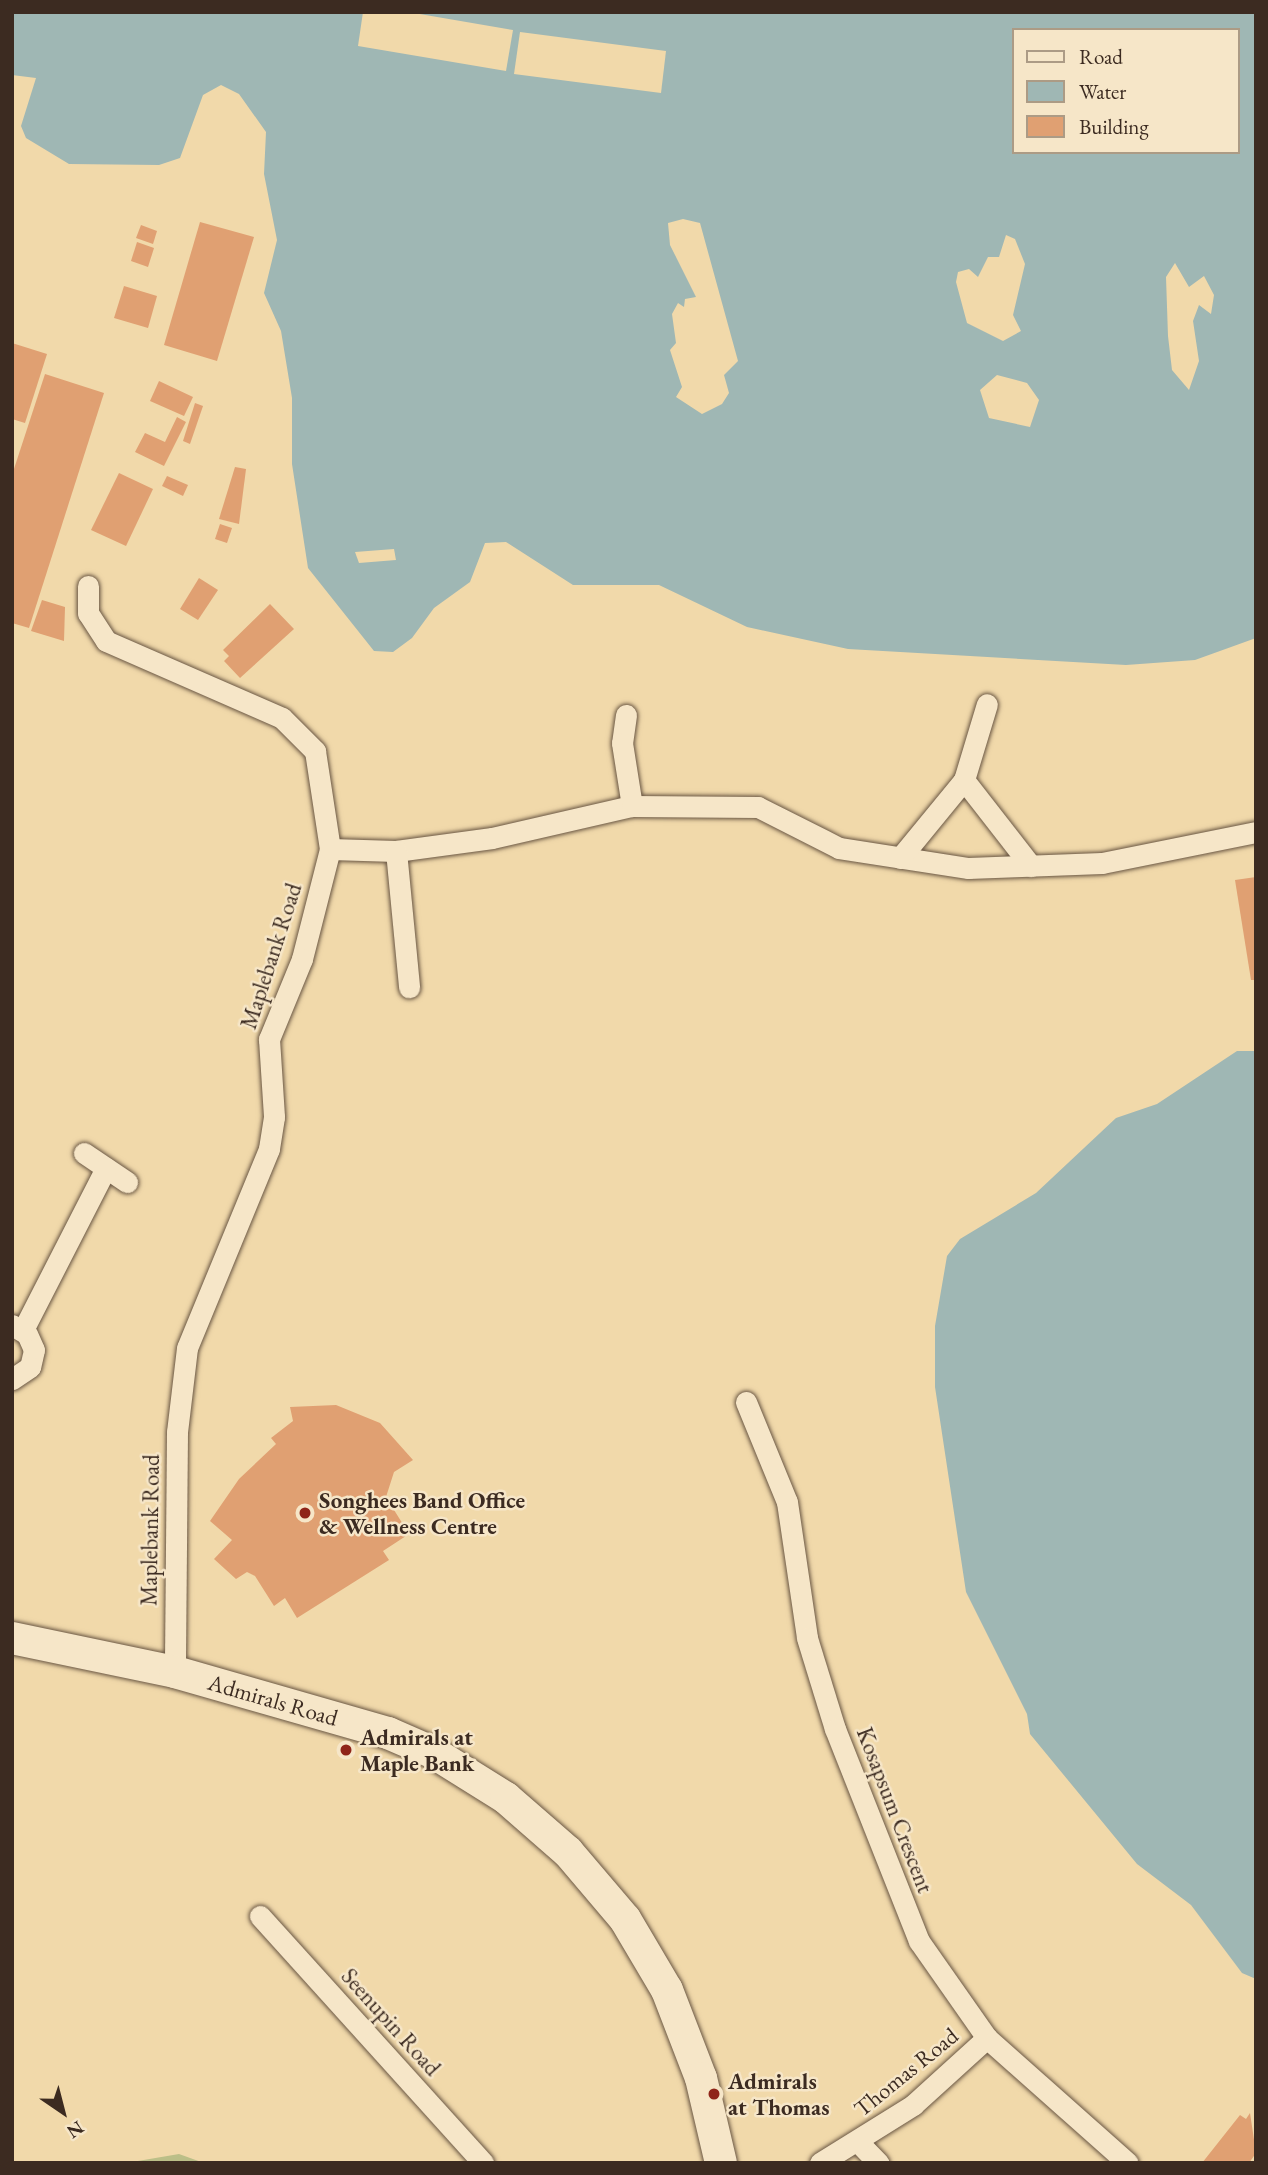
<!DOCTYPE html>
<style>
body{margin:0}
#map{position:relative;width:1268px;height:2175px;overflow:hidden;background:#f1d9aa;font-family:"EB Garamond",serif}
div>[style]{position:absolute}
.green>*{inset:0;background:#bbbf88}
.water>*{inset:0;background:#9fb7b4}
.pier>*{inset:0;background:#f1d9aa}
.building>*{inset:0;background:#e0a072}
.roads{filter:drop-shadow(0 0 2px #695643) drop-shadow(0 0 2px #695643)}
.street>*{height:21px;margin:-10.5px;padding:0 10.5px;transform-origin:10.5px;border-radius:10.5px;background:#f6e6c8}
.secondary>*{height:32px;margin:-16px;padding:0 16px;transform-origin:16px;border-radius:16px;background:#f6e6c8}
.dots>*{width:19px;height:19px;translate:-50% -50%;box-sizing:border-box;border:4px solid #f6e6c8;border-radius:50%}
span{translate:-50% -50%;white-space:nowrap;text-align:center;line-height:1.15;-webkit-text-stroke:5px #f6e6c8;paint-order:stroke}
.street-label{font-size:23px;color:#3c2b21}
.poi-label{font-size:23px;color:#3c2b21;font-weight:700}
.left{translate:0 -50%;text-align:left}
.frame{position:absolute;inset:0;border:14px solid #3c2b21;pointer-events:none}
.legend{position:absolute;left:1012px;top:28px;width:228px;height:126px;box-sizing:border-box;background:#f6e6c8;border:2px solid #ac9b85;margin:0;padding:9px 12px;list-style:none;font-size:21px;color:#3c2b21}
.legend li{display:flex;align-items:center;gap:14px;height:35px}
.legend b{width:35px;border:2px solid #ac9b85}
.north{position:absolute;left:28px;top:2077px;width:70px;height:70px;-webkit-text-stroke:5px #f6e6c8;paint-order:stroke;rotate:145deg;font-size:19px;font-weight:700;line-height:28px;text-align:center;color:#3c2b21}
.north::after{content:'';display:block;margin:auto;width:24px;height:32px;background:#3c2b21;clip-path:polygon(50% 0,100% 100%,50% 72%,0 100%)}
</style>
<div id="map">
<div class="green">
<i style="clip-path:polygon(179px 2154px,204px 2163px,126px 2163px)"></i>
</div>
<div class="water">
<i style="clip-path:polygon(evenodd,12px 12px,1256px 12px,1256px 638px,1195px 660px,1126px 665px,848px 649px,747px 627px,659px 585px,573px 585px,506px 542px,485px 543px,470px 582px,434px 608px,412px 638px,393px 652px,374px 651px,308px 568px,292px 464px,292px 398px,281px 331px,264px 293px,277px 240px,264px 174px,266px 132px,239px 94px,221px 85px,203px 95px,180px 158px,159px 165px,69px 164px,26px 138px,21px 126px,36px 78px,12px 75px,12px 12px,1014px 30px,1238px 30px,1238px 152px,1014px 152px,1014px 30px,12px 12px,683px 219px,700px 223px,738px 361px,724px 375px,729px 393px,722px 404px,702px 414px,676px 397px,682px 387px,670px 350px,676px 343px,672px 314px,678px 303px,684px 307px,685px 299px,696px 297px,670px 245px,668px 223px,683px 219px,12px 12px,1006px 235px,1015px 239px,1025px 264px,1013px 315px,1021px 331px,1003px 341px,967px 323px,956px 282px,958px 272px,969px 269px,978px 277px,988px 257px,999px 257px,1006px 235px,12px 12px,1175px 263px,1189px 287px,1204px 276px,1214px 295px,1211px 314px,1199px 305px,1193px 321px,1199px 361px,1189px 390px,1172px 370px,1168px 336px,1166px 277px,1175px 263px,12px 12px,997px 375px,1027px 383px,1039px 400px,1030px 427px,989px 418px,980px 390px,997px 375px)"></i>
<i style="clip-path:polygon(1237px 1051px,1256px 1051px,1256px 1979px,1242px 1973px,1191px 1905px,1137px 1864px,1030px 1734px,1027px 1714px,966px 1592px,935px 1387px,935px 1326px,947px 1256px,960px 1239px,1036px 1193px,1116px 1118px,1157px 1104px)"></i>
</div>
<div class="pier">
<i style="clip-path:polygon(363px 12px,408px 12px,513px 30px,506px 71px,358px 46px)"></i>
<i style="clip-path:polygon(520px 32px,666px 51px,661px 93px,514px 74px)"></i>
<i style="clip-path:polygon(394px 549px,396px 560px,359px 563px,355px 552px)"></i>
</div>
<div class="building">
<i style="clip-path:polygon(200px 222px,254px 237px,217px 361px,164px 345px)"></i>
<i style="clip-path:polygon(141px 225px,157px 231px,153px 244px,136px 238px)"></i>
<i style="clip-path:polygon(137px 242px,154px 248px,148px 267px,131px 261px)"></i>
<i style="clip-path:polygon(124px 286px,157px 296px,148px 328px,114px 318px)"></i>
<i style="clip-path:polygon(12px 343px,47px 354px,25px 423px,12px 419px)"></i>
<i style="clip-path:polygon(45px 374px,104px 393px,29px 628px,12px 623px,12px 475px)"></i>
<i style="clip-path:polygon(159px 381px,193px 397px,184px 416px,150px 401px)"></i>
<i style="clip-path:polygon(195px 403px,203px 406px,190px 444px,183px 441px)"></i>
<i style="clip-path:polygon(177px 417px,186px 422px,164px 466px,135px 452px,145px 433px,165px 442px)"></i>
<i style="clip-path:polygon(235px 467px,246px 469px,239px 524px,219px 519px)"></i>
<i style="clip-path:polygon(119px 473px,153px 489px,126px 546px,91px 530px)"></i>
<i style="clip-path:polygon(167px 476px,188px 485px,183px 496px,162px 486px)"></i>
<i style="clip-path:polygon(220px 524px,232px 528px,227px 543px,215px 539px)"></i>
<i style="clip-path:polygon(199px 578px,218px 590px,198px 620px,180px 609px)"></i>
<i style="clip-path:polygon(42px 600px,65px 607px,64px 641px,31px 631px)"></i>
<i style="clip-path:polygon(270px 604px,294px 629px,240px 678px,224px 661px,229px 656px,223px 650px)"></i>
<i style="clip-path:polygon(1256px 877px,1256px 980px,1251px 980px,1235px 880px)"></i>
<i style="clip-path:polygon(336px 1405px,380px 1423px,413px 1460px,394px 1472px,386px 1497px,409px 1534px,383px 1551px,389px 1560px,297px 1618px,285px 1598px,274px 1606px,255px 1576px,247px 1572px,236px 1579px,214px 1559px,232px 1540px,210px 1521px,239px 1479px,276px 1444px,271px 1438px,293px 1421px,290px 1407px)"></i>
<i style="clip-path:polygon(1250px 2113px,1256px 2153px,1249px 2163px,1202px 2163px,1240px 2115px,1246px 2119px)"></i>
</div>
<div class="roads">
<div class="street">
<i style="left:88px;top:586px;width:27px;rotate:90deg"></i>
<i style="left:88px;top:613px;width:33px;rotate:57deg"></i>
<i style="left:106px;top:641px;width:192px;rotate:23.6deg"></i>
<i style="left:282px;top:718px;width:47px;rotate:45deg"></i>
<i style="left:315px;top:751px;width:99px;rotate:81.3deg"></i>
<i style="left:330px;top:849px;width:114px;rotate:104.3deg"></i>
<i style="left:302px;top:959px;width:87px;rotate:112.4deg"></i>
<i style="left:269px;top:1039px;width:78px;rotate:86.3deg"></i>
<i style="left:274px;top:1117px;width:32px;rotate:99deg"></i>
<i style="left:269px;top:1149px;width:215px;rotate:112.4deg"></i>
<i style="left:187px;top:1348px;width:85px;rotate:96.8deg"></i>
<i style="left:177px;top:1432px;width:240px;rotate:90.5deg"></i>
<i style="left:626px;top:715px;width:28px;rotate:98deg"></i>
<i style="left:622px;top:743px;width:64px;rotate:81deg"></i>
<i style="left:964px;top:780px;width:109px;rotate:52.1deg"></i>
<i style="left:330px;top:849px;width:66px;rotate:1.7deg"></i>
<i style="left:396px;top:851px;width:97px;rotate:-7.7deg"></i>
<i style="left:492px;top:838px;width:144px;rotate:-12.9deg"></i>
<i style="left:632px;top:806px;width:126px;rotate:0.5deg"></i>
<i style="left:758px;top:807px;width:91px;rotate:26.8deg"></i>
<i style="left:839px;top:848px;width:131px;rotate:8.8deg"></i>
<i style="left:968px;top:868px;width:134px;rotate:-2.1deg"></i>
<i style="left:1102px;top:863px;width:157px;rotate:-11.4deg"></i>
<i style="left:396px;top:851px;width:137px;rotate:84.5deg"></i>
<i style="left:900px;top:858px;width:101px;rotate:-50.6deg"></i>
<i style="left:964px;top:780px;width:79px;rotate:-73.2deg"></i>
<i style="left:84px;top:1153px;width:52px;rotate:34deg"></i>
<i style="left:12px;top:1325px;width:17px;rotate:31deg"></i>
<i style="left:27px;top:1334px;width:17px;rotate:66deg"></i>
<i style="left:34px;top:1350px;width:17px;rotate:103deg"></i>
<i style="left:30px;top:1367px;width:22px;rotate:146deg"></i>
<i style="left:23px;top:1330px;width:182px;rotate:-62.9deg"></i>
<i style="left:746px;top:1402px;width:108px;rotate:67.7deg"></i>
<i style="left:787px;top:1502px;width:137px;rotate:81.6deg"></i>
<i style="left:807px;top:1638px;width:95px;rotate:72.9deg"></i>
<i style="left:835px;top:1729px;width:228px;rotate:68.4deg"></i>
<i style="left:919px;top:1941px;width:118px;rotate:55deg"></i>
<i style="left:987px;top:2038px;width:188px;rotate:41.6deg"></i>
<i style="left:260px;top:1916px;width:333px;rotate:47.9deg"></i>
<i style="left:859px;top:2143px;width:28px;rotate:46deg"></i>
<i style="left:820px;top:2163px;width:110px;rotate:-31.9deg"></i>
<i style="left:913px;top:2105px;width:100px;rotate:-42.2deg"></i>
</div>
<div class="secondary">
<i style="left:12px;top:1638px;width:167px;rotate:11.8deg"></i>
<i style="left:175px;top:1672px;width:222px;rotate:16deg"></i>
<i style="left:388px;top:1733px;width:50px;rotate:23.5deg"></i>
<i style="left:434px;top:1753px;width:85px;rotate:32deg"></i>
<i style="left:506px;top:1798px;width:82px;rotate:41.1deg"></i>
<i style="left:568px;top:1852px;width:88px;rotate:49.6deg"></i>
<i style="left:625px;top:1919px;width:82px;rotate:59.4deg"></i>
<i style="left:667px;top:1990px;width:94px;rotate:68.9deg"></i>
<i style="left:701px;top:2078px;width:87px;rotate:76.8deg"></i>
</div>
</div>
<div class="dots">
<i style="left:305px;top:1513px;background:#8f2418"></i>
<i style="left:346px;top:1750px;background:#8f2418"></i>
<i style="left:714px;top:2094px;background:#8f2418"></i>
</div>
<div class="street-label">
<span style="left:271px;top:956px;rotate:-72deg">Maplebank Road</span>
<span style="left:150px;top:1530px;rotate:-89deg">Maplebank Road</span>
<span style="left:273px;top:1700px;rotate:16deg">Admirals Road</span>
<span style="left:895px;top:1810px;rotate:69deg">Kosapsum Crescent</span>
<span style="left:391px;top:2022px;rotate:48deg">Seenupin Road</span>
<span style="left:906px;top:2072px;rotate:-39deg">Thomas Road</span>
</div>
<div class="poi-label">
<span class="left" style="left:319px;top:1513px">Songhees Band Office<br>&amp; Wellness Centre</span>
<span class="left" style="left:360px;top:1750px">Admirals at<br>Maple Bank</span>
<span class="left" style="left:728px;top:2094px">Admirals<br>at Thomas</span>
</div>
<div class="frame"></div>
<ul class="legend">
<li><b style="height:9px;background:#f6e6c8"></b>Road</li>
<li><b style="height:19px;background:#9fb7b4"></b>Water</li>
<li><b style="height:19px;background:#e0a072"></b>Building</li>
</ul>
<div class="north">N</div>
</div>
